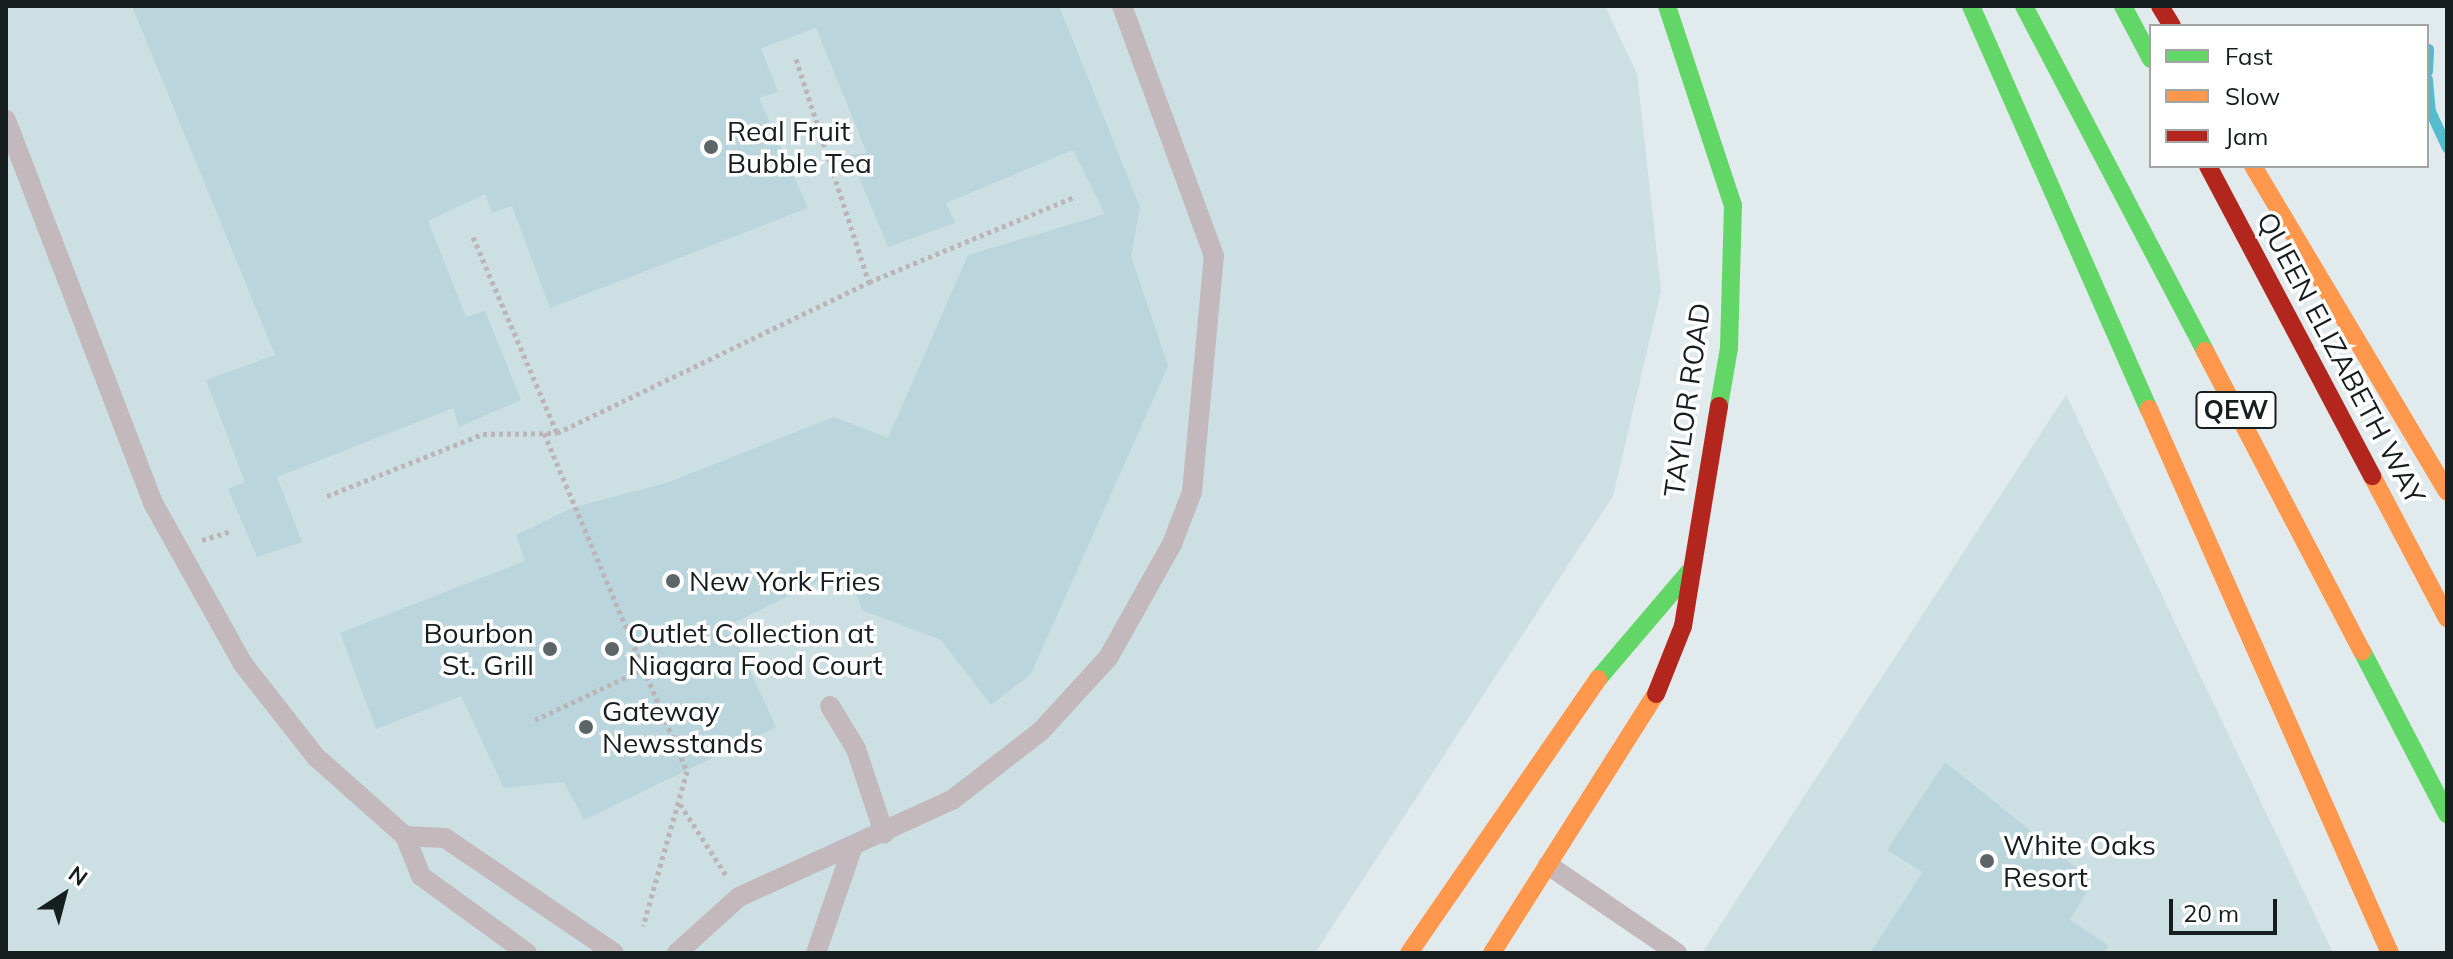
<!DOCTYPE html>
<style>
body{margin:0}
#map{position:relative;width:2453px;height:959px;overflow:hidden;background:#e1eaec;font-family:Mulish,sans-serif}
div>[style]{position:absolute}
.built>*{inset:0;background:#ccdfe3}
.stream>*{height:11px;margin:-5.5px;padding:0 5.5px;transform-origin:5.5px;border-radius:5.5px;background:#54bccd}
.building>*{inset:0;background:#bad6dc}
.path>*{height:5px;margin-top:-2.5px;transform-origin:0;background:repeating-linear-gradient(90deg,#bbb5b8 0 4px,transparent 0 8px)}
.lane>*{height:20px;margin:-10px;padding:0 10px;transform-origin:10px;border-radius:10px;background:#c3b9bc}
.fast>*{height:18px;margin:-9px;padding:0 9px;transform-origin:9px;border-radius:9px;background:#63d668}
.slow>*{height:18px;margin:-9px;padding:0 9px;transform-origin:9px;border-radius:9px;background:#ff974d}
.jam>*{height:18px;margin:-9px;padding:0 9px;transform-origin:9px;border-radius:9px;background:#b3261e}
.dots>*{width:22px;height:22px;translate:-50% -50%;box-sizing:border-box;border:4px solid #fff;border-radius:50%}
span{translate:-50% -50%;white-space:nowrap;text-align:center;line-height:1.15;-webkit-text-stroke:7px #fff;paint-order:stroke}
.shield-label span{padding:2px 6px;background:#fff;border:2px solid;border-radius:6px;-webkit-text-stroke-width:0}
.shield-label{font-size:26px;color:#171e1f;font-weight:700}
.poi-label{font-size:28px;color:#171e1f}
.left{translate:0 -50%;text-align:left}
.right{translate:-100% -50%;text-align:right}
.street-label{font-size:28px;color:#171e1f}
.frame{position:absolute;inset:0;border:8px solid #171e1f;pointer-events:none}
.legend{position:absolute;left:2149px;top:24px;width:280px;height:144px;box-sizing:border-box;background:#fff;border:2px solid #a2a5a5;margin:0;padding:10px 14px;list-style:none;font-size:24px;color:#171e1f}
.legend li{display:flex;align-items:center;gap:16px;height:40px}
.legend b{width:40px;border:2px solid #a2a5a5}
.north{position:absolute;left:24px;top:855px;width:80px;height:80px;-webkit-text-stroke:6px #fff;paint-order:stroke;rotate:36deg;font-size:22px;font-weight:700;line-height:32px;text-align:center;color:#171e1f}
.north::after{content:'';display:block;margin:auto;width:28px;height:36px;background:#171e1f;clip-path:polygon(50% 0,100% 100%,50% 72%,0 100%)}
.scale{position:absolute;left:2169px;top:899px;width:108px;height:36px;box-sizing:border-box;border:4px solid #171e1f;border-top:0;padding-left:10px;font-size:24px;line-height:28px;white-space:nowrap;color:#171e1f;-webkit-text-stroke:6px #fff;paint-order:stroke}
</style>
<div id="map">
<div class="built">
<i style="clip-path:polygon(6px 6px,1605px 6px,1637px 74px,1661px 291px,1613px 496px,1315px 953px,6px 953px)"></i>
<i style="clip-path:polygon(2066px 395px,2333px 953px,1702px 953px)"></i>
</div>
<div class="stream">
<i style="left:2427px;top:71px;width:22px;rotate:-87deg"></i>
<i style="left:2427px;top:79px;width:32px;rotate:85deg"></i>
<i style="left:2430px;top:111px;width:40px;rotate:65deg"></i>
</div>
<div class="building">
<i style="clip-path:polygon(132px 6px,1059px 6px,1140px 207px,1131px 256px,1168px 366px,1031px 674px,991px 705px,941px 640px,862px 610px,847px 568px,729px 625px,776px 727px,584px 820px,564px 782px,504px 788px,461px 696px,376px 729px,340px 633px,525px 561px,516px 535px,572px 508px,669px 482px,834px 417px,888px 438px,968px 255px,1105px 214px,1073px 150px,946px 203px,955px 223px,888px 247px,850px 155px,867px 153px,816px 28px,761px 48px,778px 92px,759px 98px,808px 208px,550px 308px,512px 206px,492px 213px,485px 194px,428px 221px,466px 317px,485px 311px,521px 400px,459px 427px,453px 408px,277px 477px,302px 542px,257px 557px,228px 489px,245px 482px,206px 380px,275px 355px)"></i>
<i style="clip-path:polygon(1945px 762px,2093px 881px,2070px 920px,2109px 946px,2103px 953px,1870px 953px,1923px 872px,1887px 850px)"></i>
</div>
<div class="path">
<i style="left:796px;top:59px;width:235px;rotate:71.9deg"></i>
<i style="left:473px;top:237px;width:213px;rotate:66.8deg"></i>
<i style="left:544px;top:433px;width:367px;rotate:67.1deg"></i>
<i style="left:687px;top:771px;width:161px;rotate:105.8deg"></i>
<i style="left:327px;top:496px;width:168px;rotate:-21.7deg"></i>
<i style="left:483px;top:434px;width:74px;rotate:-0.8deg"></i>
<i style="left:557px;top:433px;width:347px;rotate:-25.8deg"></i>
<i style="left:869px;top:282px;width:222px;rotate:-22.5deg"></i>
<i style="left:202px;top:540px;width:30px;rotate:-17deg"></i>
<i style="left:535px;top:720px;width:119px;rotate:-25.3deg"></i>
<i style="left:680px;top:804px;width:85px;rotate:57.1deg"></i>
</div>
<div class="lane">
<i style="left:6px;top:120px;width:410px;rotate:69deg"></i>
<i style="left:153px;top:503px;width:184px;rotate:60.8deg"></i>
<i style="left:243px;top:664px;width:118px;rotate:51.9deg"></i>
<i style="left:316px;top:757px;width:119px;rotate:41.6deg"></i>
<i style="left:405px;top:836px;width:43px;rotate:68.2deg"></i>
<i style="left:421px;top:876px;width:131px;rotate:36deg"></i>
<i style="left:830px;top:706px;width:50px;rotate:58.8deg"></i>
<i style="left:856px;top:749px;width:89px;rotate:71.6deg"></i>
<i style="left:405px;top:836px;width:40px;rotate:2.9deg"></i>
<i style="left:445px;top:838px;width:204px;rotate:34.2deg"></i>
<i style="left:1548px;top:865px;width:156px;rotate:34.3deg"></i>
<i style="left:677px;top:953px;width:84px;rotate:-42.1deg"></i>
<i style="left:739px;top:897px;width:234px;rotate:-24.5deg"></i>
<i style="left:952px;top:800px;width:113px;rotate:-37.8deg"></i>
<i style="left:1041px;top:731px;width:99px;rotate:-47.5deg"></i>
<i style="left:1108px;top:658px;width:131px;rotate:-60.7deg"></i>
<i style="left:1172px;top:544px;width:56px;rotate:-69deg"></i>
<i style="left:1192px;top:492px;width:237px;rotate:-84.7deg"></i>
<i style="left:1214px;top:256px;width:266px;rotate:-110.2deg"></i>
<i style="left:816px;top:953px;width:110px;rotate:-70.9deg"></i>
</div>
<div class="fast">
<i style="left:1667px;top:6px;width:210px;rotate:71.7deg"></i>
<i style="left:1733px;top:205px;width:143px;rotate:91.6deg"></i>
<i style="left:1729px;top:348px;width:59px;rotate:99.8deg"></i>
<i style="left:1971px;top:6px;width:441px;rotate:66.2deg"></i>
<i style="left:2024px;top:6px;width:390px;rotate:62.3deg"></i>
<i style="left:2123px;top:6px;width:60px;rotate:62.2deg"></i>
<i style="left:2362px;top:651px;width:184px;rotate:62.5deg"></i>
<i style="left:1598px;top:679px;width:140px;rotate:-49.6deg"></i>
</div>
<div class="slow">
<i style="left:2253px;top:166px;width:379px;rotate:59.2deg"></i>
<i style="left:2205px;top:351px;width:339px;rotate:62.4deg"></i>
<i style="left:2149px;top:409px;width:595px;rotate:66.11deg"></i>
<i style="left:2372px;top:476px;width:161px;rotate:62.2deg"></i>
<i style="left:1409px;top:953px;width:333px;rotate:-55.4deg"></i>
<i style="left:1492px;top:953px;width:307px;rotate:-57.7deg"></i>
</div>
<div class="jam">
<i style="left:2160px;top:6px;width:23px;rotate:59deg"></i>
<i style="left:2208px;top:166px;width:351px;rotate:62.1deg"></i>
<i style="left:1656px;top:694px;width:73px;rotate:-68.3deg"></i>
<i style="left:1683px;top:626px;width:223px;rotate:-80.7deg"></i>
</div>
<div class="dots">
<i style="left:711px;top:147px;background:#5e6567"></i>
<i style="left:673px;top:581px;background:#5e6567"></i>
<i style="left:550px;top:649px;background:#5e6567"></i>
<i style="left:612px;top:649px;background:#5e6567"></i>
<i style="left:586px;top:727px;background:#5e6567"></i>
<i style="left:1987px;top:861px;background:#5e6567"></i>
</div>
<div class="shield-label">
<span style="left:2236px;top:410px">QEW</span>
</div>
<div class="poi-label">
<span class="left" style="left:727px;top:147px">Real Fruit<br>Bubble Tea</span>
<span class="left" style="left:689px;top:581px">New York Fries</span>
<span class="right" style="left:534px;top:649px">Bourbon<br>St. Grill</span>
<span class="left" style="left:628px;top:649px">Outlet Collection at<br>Niagara Food Court</span>
<span class="left" style="left:602px;top:727px">Gateway<br>Newsstands</span>
<span class="left" style="left:2003px;top:861px">White Oaks<br>Resort</span>
</div>
<div class="street-label">
<span style="left:2341px;top:358px;rotate:62deg">QUEEN ELIZABETH WAY</span>
<span style="left:1687px;top:400px;rotate:-82deg">TAYLOR ROAD</span>
</div>
<div class="frame"></div>
<ul class="legend">
<li><b style="height:10px;background:#63d668"></b>Fast</li>
<li><b style="height:10px;background:#ff974d"></b>Slow</li>
<li><b style="height:10px;background:#b3261e"></b>Jam</li>
</ul>
<div class="north">N</div>
<div class="scale">20 m</div>
</div>
